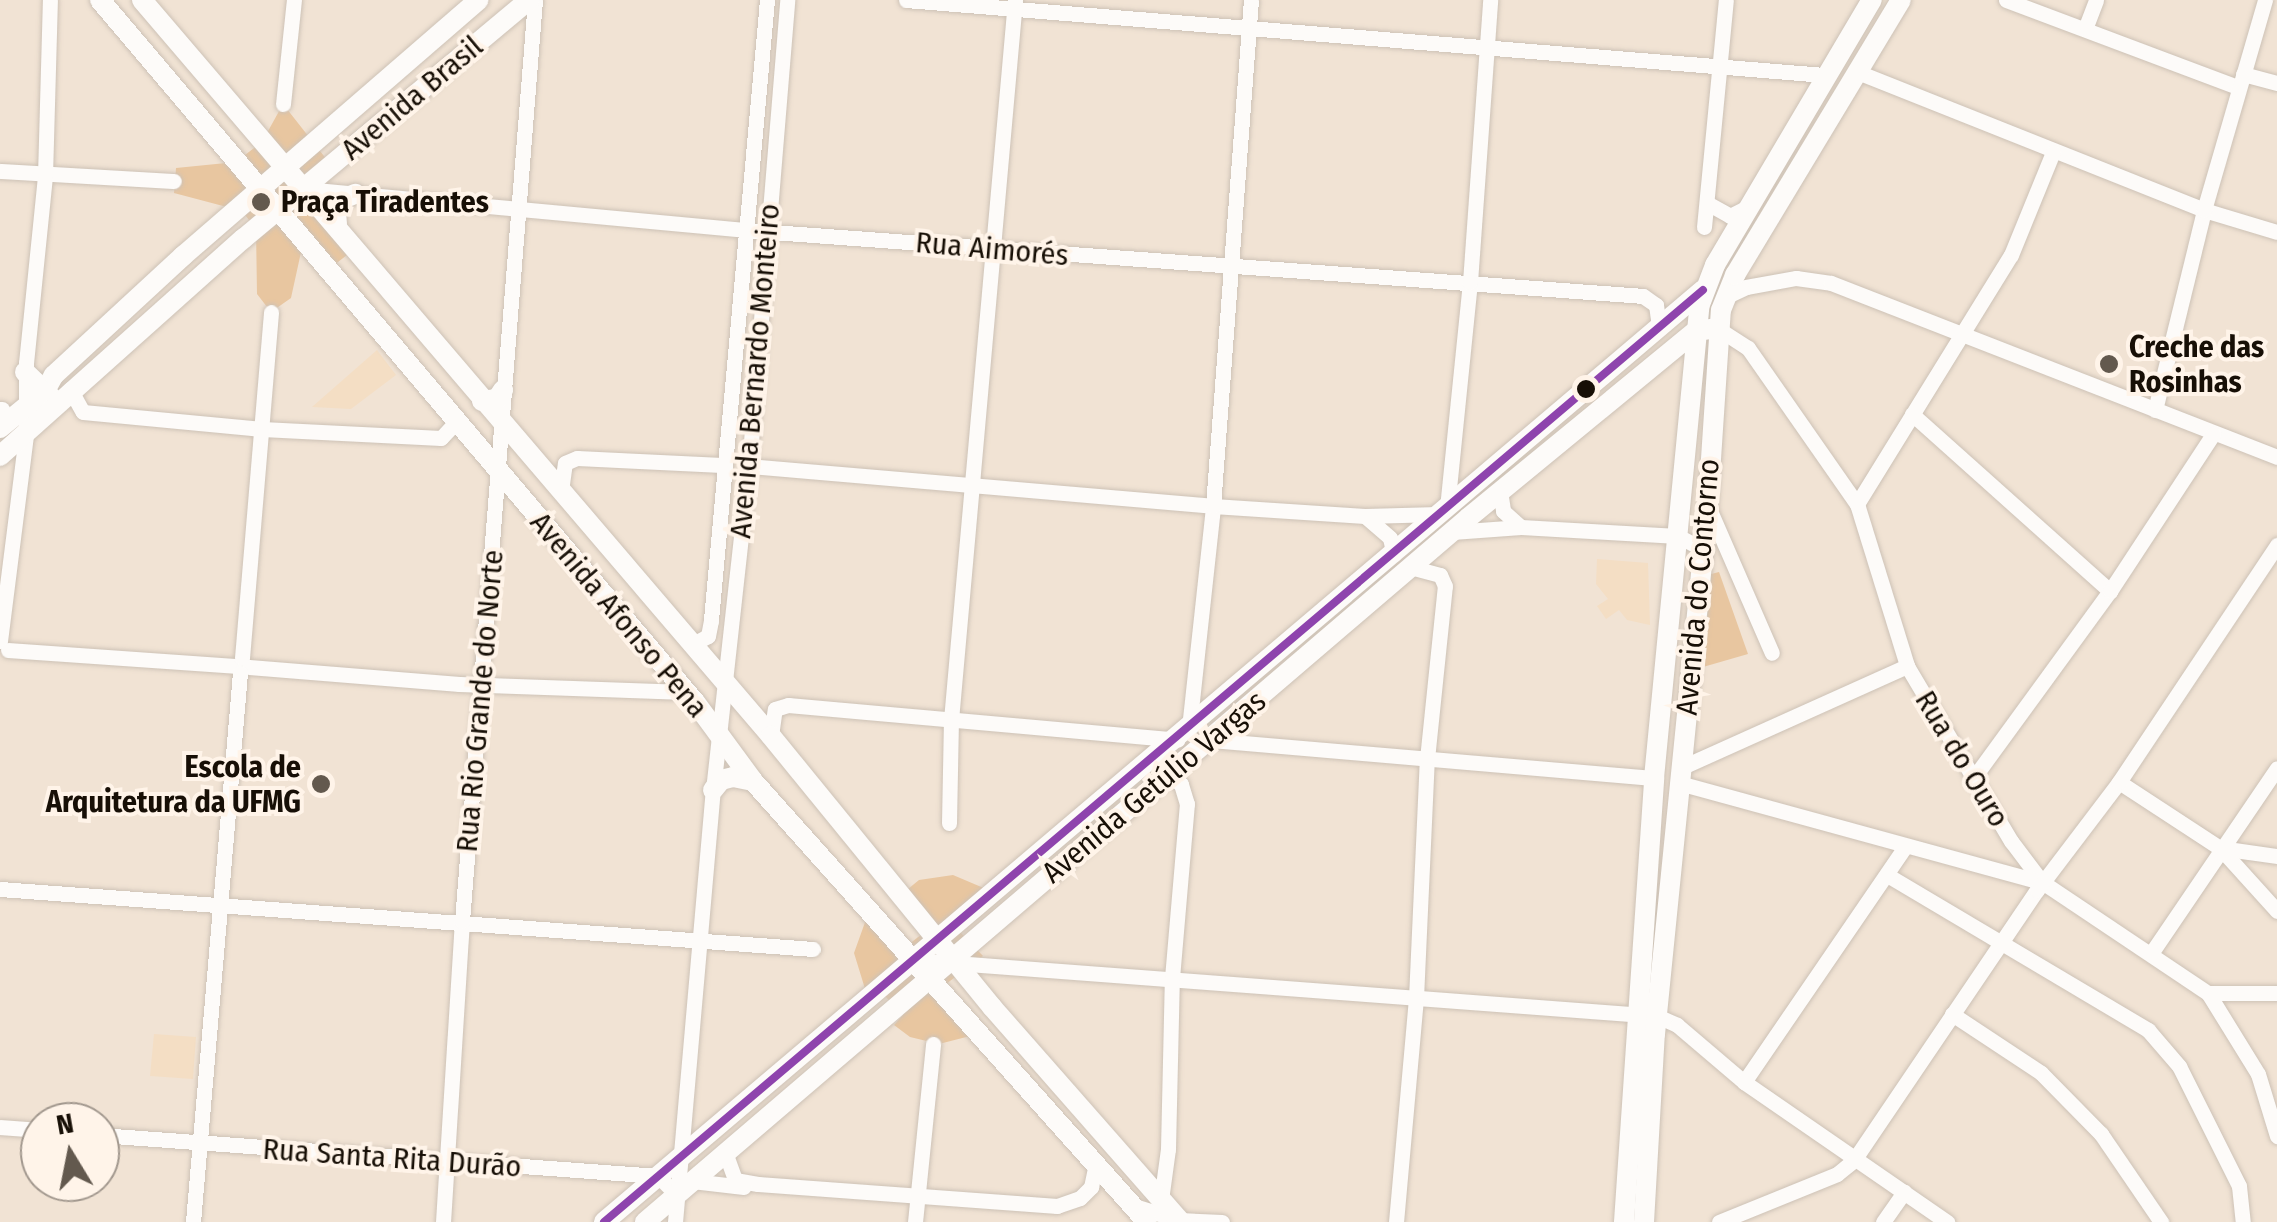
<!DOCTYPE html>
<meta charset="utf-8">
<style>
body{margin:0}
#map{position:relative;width:2277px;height:1222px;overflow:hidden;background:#f1e3d4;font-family:"Fira Sans Condensed",sans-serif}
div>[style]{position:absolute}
.built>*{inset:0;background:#f4dec4}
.green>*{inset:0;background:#e8c6a0}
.roads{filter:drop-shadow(0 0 2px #cdc2b6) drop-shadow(0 0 2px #cdc2b6)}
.minor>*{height:15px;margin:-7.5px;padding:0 7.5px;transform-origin:7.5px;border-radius:7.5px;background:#fdfbf9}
.major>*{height:20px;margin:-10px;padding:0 10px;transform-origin:10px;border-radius:10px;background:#fdfbf9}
.bus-1>*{height:8px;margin:-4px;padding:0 4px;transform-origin:4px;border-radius:4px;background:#8e44ad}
.dots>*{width:28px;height:28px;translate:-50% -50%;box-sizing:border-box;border:5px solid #fff4e9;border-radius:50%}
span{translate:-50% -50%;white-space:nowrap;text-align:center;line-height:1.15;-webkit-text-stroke:8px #fff4e9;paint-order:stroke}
.street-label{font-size:30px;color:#170f06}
.poi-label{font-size:30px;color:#170f06;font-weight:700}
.left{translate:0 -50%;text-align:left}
.right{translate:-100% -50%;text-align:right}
.north{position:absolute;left:20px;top:1102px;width:100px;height:100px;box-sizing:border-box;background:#fff4e9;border:2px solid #a2988e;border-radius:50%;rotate:350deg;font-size:28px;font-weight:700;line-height:40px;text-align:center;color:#170f06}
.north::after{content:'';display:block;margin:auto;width:35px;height:45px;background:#63594e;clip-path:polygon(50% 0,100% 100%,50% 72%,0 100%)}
</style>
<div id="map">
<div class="built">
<i style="clip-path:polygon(377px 350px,396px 375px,351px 409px,312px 407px)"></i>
<i style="clip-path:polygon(1597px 559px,1648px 563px,1650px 625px,1627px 620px,1619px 610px,1606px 619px,1597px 606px,1608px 599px,1596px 584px)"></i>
<i style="clip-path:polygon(154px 1034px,196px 1037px,193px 1079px,150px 1076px)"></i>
</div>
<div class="green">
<i style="clip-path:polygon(283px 104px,331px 165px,304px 188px,356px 248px,329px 269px,303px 243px,291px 298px,271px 312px,257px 294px,256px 229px,242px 211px,174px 193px,176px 168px,236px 162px,262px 142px)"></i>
<i style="clip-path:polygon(1719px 572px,1748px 654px,1703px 667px,1711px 574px)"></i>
<i style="clip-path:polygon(953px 875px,986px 889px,959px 931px,983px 956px,946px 984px,974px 1035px,939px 1044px,910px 1037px,894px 1025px,903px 1015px,885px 996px,866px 992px,854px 953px,868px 914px,908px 945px,936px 923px,908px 889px,919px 880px)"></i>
</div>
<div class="roads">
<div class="minor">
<i style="left:906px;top:0;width:922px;rotate:4.67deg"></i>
<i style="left:2006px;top:0;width:248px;rotate:20.6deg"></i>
<i style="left:2085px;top:29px;width:31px;rotate:-69deg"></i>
<i style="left:1855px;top:71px;width:376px;rotate:21.7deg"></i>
<i style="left:2204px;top:210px;width:76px;rotate:16.8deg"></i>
<i style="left:2243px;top:74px;width:35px;rotate:15deg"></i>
<i style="left:283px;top:104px;width:105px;rotate:-84deg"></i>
<i style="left:0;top:171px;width:174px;rotate:3.3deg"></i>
<i style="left:304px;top:189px;width:443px;rotate:5.3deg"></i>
<i style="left:745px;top:230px;width:900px;rotate:4.2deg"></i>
<i style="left:1643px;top:296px;width:16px;rotate:35deg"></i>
<i style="left:1656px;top:305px;width:22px;rotate:82deg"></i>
<i style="left:1707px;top:203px;width:26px;rotate:29deg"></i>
<i style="left:1730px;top:216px;width:20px;rotate:-27deg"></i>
<i style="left:1704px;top:227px;width:228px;rotate:-84.5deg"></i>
<i style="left:1725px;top:297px;width:23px;rotate:-25deg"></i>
<i style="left:1746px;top:287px;width:51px;rotate:-10.2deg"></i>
<i style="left:1796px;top:278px;width:35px;rotate:8deg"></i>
<i style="left:1831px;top:283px;width:479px;rotate:21.3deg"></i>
<i style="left:1717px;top:328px;width:37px;rotate:33deg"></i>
<i style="left:1748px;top:348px;width:190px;rotate:55.1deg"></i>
<i style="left:1857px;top:504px;width:170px;rotate:72.8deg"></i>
<i style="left:1907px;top:666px;width:204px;rotate:59.3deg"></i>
<i style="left:2011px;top:841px;width:51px;rotate:52.9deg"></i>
<i style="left:2042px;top:882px;width:200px;rotate:33.8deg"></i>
<i style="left:2208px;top:993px;width:95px;rotate:58.3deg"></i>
<i style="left:2258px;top:1074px;width:65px;rotate:73deg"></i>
<i style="left:70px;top:389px;width:26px;rotate:61deg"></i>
<i style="left:83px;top:412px;width:180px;rotate:5.4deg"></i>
<i style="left:262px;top:429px;width:179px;rotate:2.9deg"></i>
<i style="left:441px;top:438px;width:21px;rotate:-47deg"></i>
<i style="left:0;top:409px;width:2px"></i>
<i style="left:2155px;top:410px;width:206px;rotate:-76.2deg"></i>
<i style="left:2204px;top:210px;width:219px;rotate:-73.8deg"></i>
<i style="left:1912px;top:414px;width:266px;rotate:41.8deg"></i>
<i style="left:749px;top:466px;width:466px;rotate:4.9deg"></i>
<i style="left:1213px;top:506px;width:152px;rotate:3.8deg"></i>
<i style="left:1365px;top:516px;width:73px;rotate:-1.6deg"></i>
<i style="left:561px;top:491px;width:28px;rotate:-82deg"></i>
<i style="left:565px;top:463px;width:13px;rotate:-23deg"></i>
<i style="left:577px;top:458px;width:145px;rotate:2.8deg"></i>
<i style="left:1500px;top:491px;width:20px;rotate:81deg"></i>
<i style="left:1503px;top:511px;width:24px;rotate:42deg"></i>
<i style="left:1857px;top:504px;width:293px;rotate:-58.3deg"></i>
<i style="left:2011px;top:255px;width:111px;rotate:-67.8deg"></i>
<i style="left:1708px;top:506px;width:160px;rotate:66.5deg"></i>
<i style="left:1447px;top:508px;width:227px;rotate:-84.2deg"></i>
<i style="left:1470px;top:282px;width:283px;rotate:-85.9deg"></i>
<i style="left:1365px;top:516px;width:33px;rotate:41deg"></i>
<i style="left:1390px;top:538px;width:17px;rotate:77deg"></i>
<i style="left:1452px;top:532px;width:69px;rotate:-4.1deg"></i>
<i style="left:1521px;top:527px;width:157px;rotate:3.3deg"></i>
<i style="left:1678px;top:536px;width:30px;rotate:28deg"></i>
<i style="left:0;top:641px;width:209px;rotate:-82.8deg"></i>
<i style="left:26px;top:434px;width:71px;rotate:-90deg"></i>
<i style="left:26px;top:363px;width:188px;rotate:-84.2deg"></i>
<i style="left:45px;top:176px;width:176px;rotate:-88.4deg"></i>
<i style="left:691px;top:645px;width:19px;rotate:-28deg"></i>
<i style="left:708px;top:636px;width:16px;rotate:-79deg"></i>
<i style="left:711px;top:620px;width:623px;rotate:-84.84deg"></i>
<i style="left:8px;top:650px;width:227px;rotate:4deg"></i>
<i style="left:242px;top:658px;width:347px;rotate:-85.2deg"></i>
<i style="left:249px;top:667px;width:211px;rotate:4.6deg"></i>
<i style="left:459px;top:684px;width:227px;rotate:2deg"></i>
<i style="left:1189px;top:728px;width:223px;rotate:-83.8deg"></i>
<i style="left:1213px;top:506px;width:507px;rotate:-85.71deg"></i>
<i style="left:771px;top:736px;width:27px;rotate:-82deg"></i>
<i style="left:775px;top:709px;width:14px;rotate:-17deg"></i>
<i style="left:788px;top:705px;width:391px;rotate:5.1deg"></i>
<i style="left:1210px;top:740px;width:446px;rotate:4.9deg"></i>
<i style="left:1680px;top:768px;width:249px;rotate:-24.2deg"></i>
<i style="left:1972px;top:780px;width:234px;rotate:-53.9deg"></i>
<i style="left:2110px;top:591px;width:188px;rotate:-56.7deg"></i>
<i style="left:2119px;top:782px;width:121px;rotate:33.2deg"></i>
<i style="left:2220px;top:848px;width:85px;rotate:47.9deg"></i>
<i style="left:1679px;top:783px;width:376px;rotate:15.3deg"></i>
<i style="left:949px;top:823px;width:103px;rotate:-88.9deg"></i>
<i style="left:951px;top:720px;width:723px;rotate:-84.92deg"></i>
<i style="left:2220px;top:848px;width:58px;rotate:8deg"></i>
<i style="left:1887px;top:875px;width:304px;rotate:30.7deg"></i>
<i style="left:2148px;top:1030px;width:48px;rotate:49.3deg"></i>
<i style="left:2179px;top:1066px;width:134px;rotate:63.4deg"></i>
<i style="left:2239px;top:1186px;width:36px;rotate:84deg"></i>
<i style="left:0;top:889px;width:815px;rotate:4.22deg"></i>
<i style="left:2152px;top:952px;width:222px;rotate:-55.8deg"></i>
<i style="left:915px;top:960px;width:744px;rotate:4.32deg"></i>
<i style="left:1657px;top:1016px;width:22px;rotate:24deg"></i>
<i style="left:1677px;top:1025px;width:88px;rotate:40.4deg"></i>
<i style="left:1744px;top:1082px;width:247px;rotate:34.6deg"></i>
<i style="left:2208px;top:993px;width:69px"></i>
<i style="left:1952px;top:1014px;width:107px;rotate:33.5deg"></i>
<i style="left:2041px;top:1073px;width:86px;rotate:45.5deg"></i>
<i style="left:2101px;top:1134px;width:107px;rotate:55.7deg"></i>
<i style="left:1744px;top:1082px;width:285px;rotate:-55.6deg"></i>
<i style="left:0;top:1127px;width:40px;rotate:4.3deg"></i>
<i style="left:100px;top:1135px;width:560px;rotate:4.2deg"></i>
<i style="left:658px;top:1176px;width:27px;rotate:45deg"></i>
<i style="left:725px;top:1152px;width:30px;rotate:70deg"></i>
<i style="left:735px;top:1180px;width:23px;rotate:10deg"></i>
<i style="left:758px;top:1184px;width:300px;rotate:4.2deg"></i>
<i style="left:1057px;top:1206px;width:24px;rotate:-19deg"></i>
<i style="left:1080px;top:1198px;width:16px;rotate:-45deg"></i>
<i style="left:1091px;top:1187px;width:24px;rotate:-78deg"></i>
<i style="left:692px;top:1181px;width:52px;rotate:6.6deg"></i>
<i style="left:1161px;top:1200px;width:51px;rotate:-82.2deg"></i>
<i style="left:1168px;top:1149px;width:171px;rotate:-88.7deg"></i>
<i style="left:1172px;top:978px;width:175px;rotate:-85.1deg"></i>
<i style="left:1187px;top:804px;width:21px;rotate:-107deg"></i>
<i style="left:1181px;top:784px;width:14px;rotate:-146deg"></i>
<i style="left:1134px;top:1206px;width:47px;rotate:17.3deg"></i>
<i style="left:1179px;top:1220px;width:43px;rotate:2.7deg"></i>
<i style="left:193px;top:1222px;width:551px;rotate:-85.11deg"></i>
<i style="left:443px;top:1222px;width:302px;rotate:-86.4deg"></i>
<i style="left:462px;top:921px;width:924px;rotate:-85.47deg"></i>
<i style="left:675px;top:1222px;width:434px;rotate:-85deg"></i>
<i style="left:713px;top:790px;width:326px;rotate:-83.7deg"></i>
<i style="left:749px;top:466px;width:468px;rotate:-85.3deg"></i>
<i style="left:915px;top:1222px;width:179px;rotate:-84.2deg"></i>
<i style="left:1396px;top:1222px;width:225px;rotate:-84.9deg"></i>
<i style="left:1416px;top:998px;width:239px;rotate:-87.4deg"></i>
<i style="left:1427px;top:759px;width:174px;rotate:-84.1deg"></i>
<i style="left:1445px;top:586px;width:12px;rotate:-114deg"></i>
<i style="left:1440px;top:575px;width:30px;rotate:-165deg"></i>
<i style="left:1719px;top:1222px;width:127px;rotate:-22.1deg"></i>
<i style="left:1837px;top:1174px;width:22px;rotate:-39deg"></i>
<i style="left:1854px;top:1160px;width:326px;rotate:-55.9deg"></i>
<i style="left:2037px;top:890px;width:136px;rotate:-52.8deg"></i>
<i style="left:2119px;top:782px;width:285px;rotate:-56.3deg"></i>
<i style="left:1883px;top:1222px;width:37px;rotate:-55deg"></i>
</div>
<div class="major">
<i style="left:100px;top:0;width:920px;rotate:49.72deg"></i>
<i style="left:695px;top:702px;width:98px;rotate:53.7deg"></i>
<i style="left:753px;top:781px;width:591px;rotate:48.22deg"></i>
<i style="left:142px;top:0;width:968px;rotate:49.48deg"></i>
<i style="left:771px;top:736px;width:350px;rotate:50.8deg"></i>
<i style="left:992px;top:1007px;width:286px;rotate:48.7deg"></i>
<i style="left:337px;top:224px;width:22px;rotate:-95deg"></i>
<i style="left:335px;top:202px;width:22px;rotate:-22deg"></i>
<i style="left:25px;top:372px;width:36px;rotate:44deg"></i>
<i style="left:482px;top:401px;width:15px;rotate:-8deg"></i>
<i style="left:497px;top:399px;width:11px;rotate:-56deg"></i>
<i style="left:0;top:428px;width:58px;rotate:-39.4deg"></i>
<i style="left:45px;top:391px;width:18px;rotate:-61deg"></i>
<i style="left:54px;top:375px;width:176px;rotate:-42.7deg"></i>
<i style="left:183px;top:256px;width:391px;rotate:-40.9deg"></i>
<i style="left:0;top:456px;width:326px;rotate:-41.8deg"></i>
<i style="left:243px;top:239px;width:373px;rotate:-39.9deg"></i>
<i style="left:713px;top:790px;width:13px;rotate:-51deg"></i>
<i style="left:721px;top:780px;width:12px;rotate:-14deg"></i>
<i style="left:733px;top:777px;width:20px;rotate:11deg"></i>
<i style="left:604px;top:1222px;width:1441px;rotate:-40.3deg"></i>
<i style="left:645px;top:1222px;width:1083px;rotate:-40.54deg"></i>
<i style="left:1468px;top:518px;width:295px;rotate:-39.4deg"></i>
<i style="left:1696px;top:331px;width:21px;rotate:-8deg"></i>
<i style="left:1624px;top:1222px;width:445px;rotate:-86.1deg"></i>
<i style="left:1654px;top:778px;width:473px;rotate:-84.5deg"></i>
<i style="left:1699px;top:307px;width:45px;rotate:-69.1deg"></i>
<i style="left:1715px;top:265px;width:308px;rotate:-59.4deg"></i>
<i style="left:1644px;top:1222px;width:188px;rotate:-86.7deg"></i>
<i style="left:1655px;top:1034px;width:533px;rotate:-84.29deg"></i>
<i style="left:1708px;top:504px;width:194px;rotate:-86.2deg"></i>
<i style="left:1721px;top:310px;width:38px;rotate:-68deg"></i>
<i style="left:1735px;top:275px;width:321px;rotate:-58.9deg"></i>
</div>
</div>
<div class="bus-1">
<i style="left:604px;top:1222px;width:1441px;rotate:-40.3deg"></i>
</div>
<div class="dots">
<i style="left:261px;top:202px;background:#63594e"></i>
<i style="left:2109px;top:364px;background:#63594e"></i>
<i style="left:1586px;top:389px;background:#170f06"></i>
<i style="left:321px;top:784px;background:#63594e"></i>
</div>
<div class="street-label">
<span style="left:412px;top:98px;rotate:-40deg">Avenida Brasil</span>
<span style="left:992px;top:249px;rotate:5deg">Rua Aimorés</span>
<span style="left:755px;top:371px;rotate:-85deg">Avenida Bernardo Monteiro</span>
<span style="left:1698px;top:587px;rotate:-85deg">Avenida do Contorno</span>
<span style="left:619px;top:615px;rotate:50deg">Avenida Afonso Pena</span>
<span style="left:480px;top:701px;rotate:-85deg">Rua Rio Grande do Norte</span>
<span style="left:1962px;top:759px;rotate:59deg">Rua do Ouro</span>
<span style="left:1154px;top:787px;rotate:-40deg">Avenida Getúlio Vargas</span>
<span style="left:392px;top:1158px;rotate:4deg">Rua Santa Rita Durão</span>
</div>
<div class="poi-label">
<span class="left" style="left:281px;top:202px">Praça Tiradentes</span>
<span class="left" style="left:2129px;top:364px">Creche das<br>Rosinhas</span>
<span class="right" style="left:301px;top:784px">Escola de<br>Arquitetura da UFMG</span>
</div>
<div class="north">N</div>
</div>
